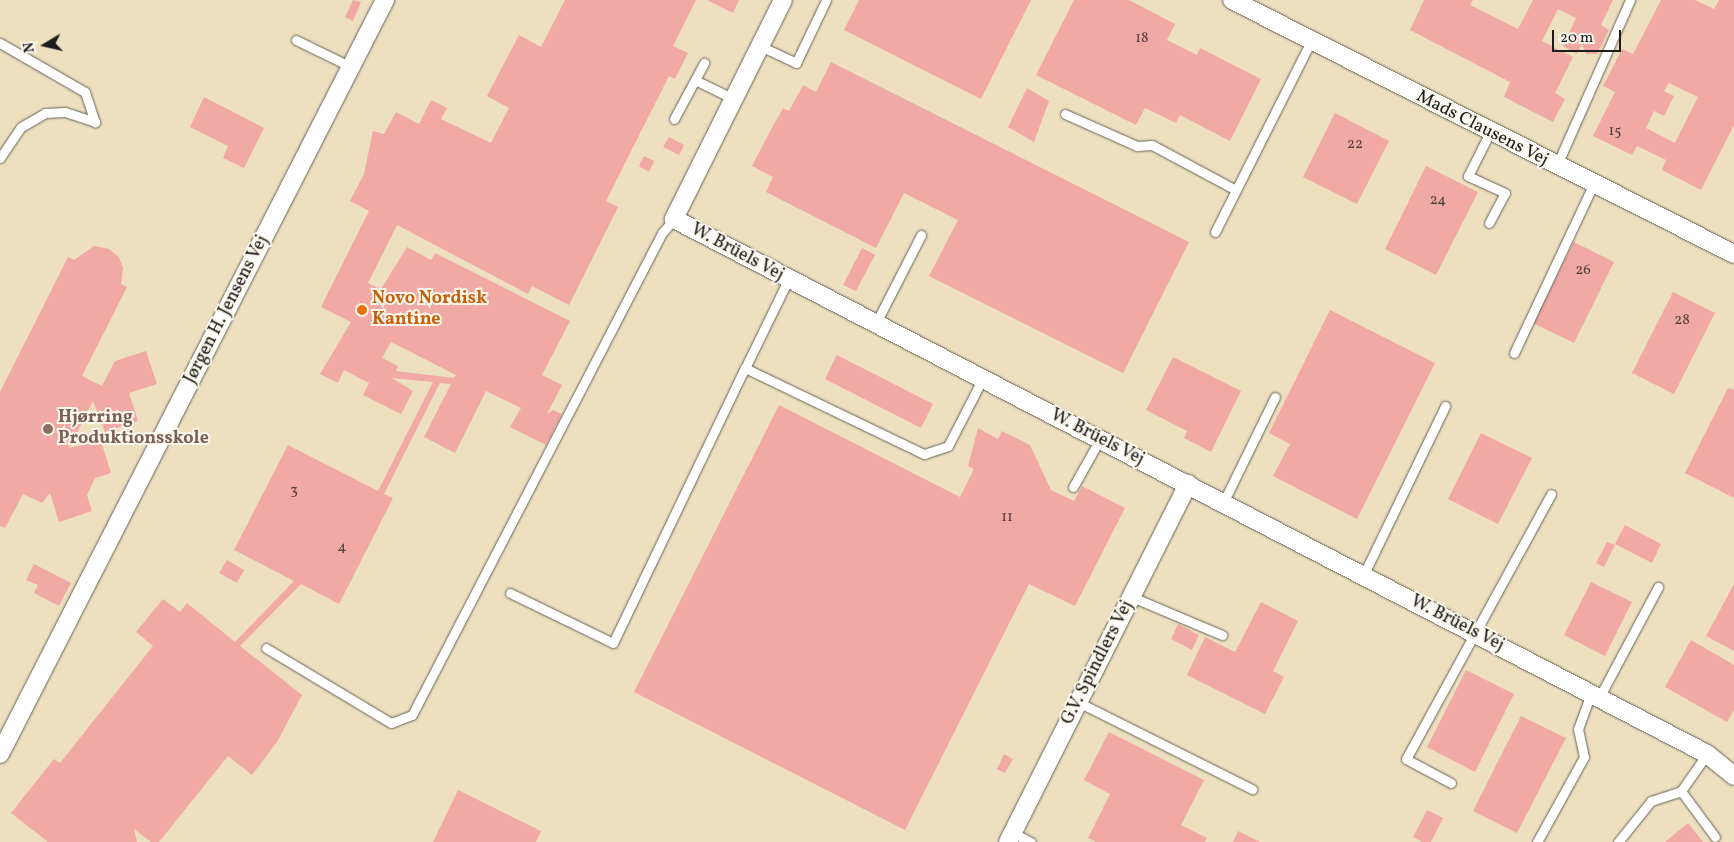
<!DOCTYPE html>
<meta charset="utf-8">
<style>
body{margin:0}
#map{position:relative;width:1734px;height:842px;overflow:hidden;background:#eee0bf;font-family:Vollkorn,serif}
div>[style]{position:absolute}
.building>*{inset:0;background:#f0a9a5}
.roads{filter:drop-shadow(0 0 1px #666155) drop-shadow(0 0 1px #666155)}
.service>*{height:9px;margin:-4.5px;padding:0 4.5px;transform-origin:4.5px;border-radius:4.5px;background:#fff}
.minor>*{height:18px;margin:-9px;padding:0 9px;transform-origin:9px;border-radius:9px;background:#fff}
.dots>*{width:14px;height:14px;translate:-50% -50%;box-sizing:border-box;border:2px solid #fbf7ec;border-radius:50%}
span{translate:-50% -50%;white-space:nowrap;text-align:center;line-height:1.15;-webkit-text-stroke:4px #fbf7ec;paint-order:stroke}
.number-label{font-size:15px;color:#513f3e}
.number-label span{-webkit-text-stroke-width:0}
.street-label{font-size:18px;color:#1c1c1c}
.food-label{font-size:18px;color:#c56008;font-weight:700}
.left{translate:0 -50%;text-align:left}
.education-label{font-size:18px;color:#785e54;font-weight:700}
.north{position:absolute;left:20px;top:20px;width:50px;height:50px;-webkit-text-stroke:4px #fbf7ec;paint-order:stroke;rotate:261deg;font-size:14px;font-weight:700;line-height:20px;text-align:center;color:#1c1c1c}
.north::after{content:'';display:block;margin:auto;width:18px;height:22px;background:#1c1c1c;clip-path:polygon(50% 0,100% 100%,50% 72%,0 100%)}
.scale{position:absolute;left:1552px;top:30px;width:69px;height:22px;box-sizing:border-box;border:2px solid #1c1c1c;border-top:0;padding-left:6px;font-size:15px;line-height:18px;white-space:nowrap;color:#1c1c1c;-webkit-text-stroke:4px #fbf7ec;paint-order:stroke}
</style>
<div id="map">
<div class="building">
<i style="clip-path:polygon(353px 0,361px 2px,353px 21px,345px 17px)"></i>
<i style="clip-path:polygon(evenodd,565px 0,696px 0,673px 46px,688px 53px,675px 79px,669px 76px,606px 201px,618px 207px,569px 305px,532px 286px,528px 294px,397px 225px,368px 283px,381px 289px,407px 247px,431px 260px,435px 253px,570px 321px,542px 375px,562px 385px,547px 414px,553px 410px,562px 414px,546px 445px,510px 427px,521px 408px,486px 391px,455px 453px,424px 437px,451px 384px,440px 383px,384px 494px,393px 498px,339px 604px,301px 584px,240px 646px,302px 695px,277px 742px,252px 775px,228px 756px,159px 842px,151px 842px,134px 829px,137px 842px,48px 842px,11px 813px,54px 759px,60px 763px,153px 646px,136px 632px,163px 599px,180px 612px,187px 603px,235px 642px,294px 581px,234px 550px,288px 445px,378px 491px,433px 382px,392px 378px,413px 391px,401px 414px,363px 395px,369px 383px,344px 370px,338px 383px,320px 374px,351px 322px,321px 307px,369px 211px,350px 201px,364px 174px,373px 131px,384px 134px,396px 112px,419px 124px,431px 100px,447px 108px,441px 119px,491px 143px,509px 108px,487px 96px,519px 35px,541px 47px,565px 0,391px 342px,456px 375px,454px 378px,396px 371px,398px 366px,382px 358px,391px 342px)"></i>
<i style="clip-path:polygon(707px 0,739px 0,733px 13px)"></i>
<i style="clip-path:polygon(859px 0,1031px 0,981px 99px,844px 30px)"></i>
<i style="clip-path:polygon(1074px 0,1129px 0,1175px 24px,1167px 40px,1197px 55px,1200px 48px,1261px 79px,1230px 141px,1180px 115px,1176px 123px,1145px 108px,1136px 125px,1036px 75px)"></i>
<i style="clip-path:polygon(1424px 0,1473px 0,1470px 5px,1518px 29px,1533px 0,1613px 0,1601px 25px,1609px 30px,1597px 54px,1586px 54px,1582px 44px,1577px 54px,1563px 46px,1576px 18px,1558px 9px,1542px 41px,1573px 57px,1555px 93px,1565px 99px,1553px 122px,1504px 97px,1510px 82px,1410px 30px)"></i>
<i style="clip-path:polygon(evenodd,1661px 0,1695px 0,1714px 9px,1719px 0,1734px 0,1734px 125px,1701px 190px,1662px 170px,1666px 160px,1637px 146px,1632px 155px,1593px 136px,1615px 92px,1603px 86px,1622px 49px,1633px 54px,1661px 0,1669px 83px,1698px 97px,1675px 143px,1646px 128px,1654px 111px,1664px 116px,1674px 96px,1664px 91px,1669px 83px)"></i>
<i style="clip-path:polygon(831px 62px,1189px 242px,1123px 373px,929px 276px,958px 220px,904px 193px,876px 248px,766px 192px,773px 177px,752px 166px,768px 135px,783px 108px,789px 111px,803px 85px,816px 92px)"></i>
<i style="clip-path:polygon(1027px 88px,1049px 101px,1034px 142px,1008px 127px)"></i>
<i style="clip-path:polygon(204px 97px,264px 128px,244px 168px,223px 158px,228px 146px,190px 127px)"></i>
<i style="clip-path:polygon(1335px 113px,1389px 141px,1357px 204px,1303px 177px)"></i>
<i style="clip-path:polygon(669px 137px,684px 145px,679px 155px,663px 147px)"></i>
<i style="clip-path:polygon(644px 156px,654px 161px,649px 172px,639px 166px)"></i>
<i style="clip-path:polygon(1426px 166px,1478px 192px,1436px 275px,1385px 249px)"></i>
<i style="clip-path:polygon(1574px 242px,1614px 262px,1574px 343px,1533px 323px)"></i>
<i style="clip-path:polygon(94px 246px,109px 249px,119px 257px,123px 268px,121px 284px,127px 287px,82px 376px,102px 386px,115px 361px,146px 351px,157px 384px,129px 393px,138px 421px,105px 432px,93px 401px,69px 448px,101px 441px,111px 473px,95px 478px,87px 495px,92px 511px,59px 522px,50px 493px,42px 503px,23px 494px,5px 528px,0 526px,0 392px,68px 257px,74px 260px)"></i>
<i style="clip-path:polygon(862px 248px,875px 255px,856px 291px,843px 285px)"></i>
<i style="clip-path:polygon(1673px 292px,1715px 313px,1674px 394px,1632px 373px)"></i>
<i style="clip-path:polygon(1330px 310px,1435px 363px,1357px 519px,1273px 476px,1290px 444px,1269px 433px)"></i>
<i style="clip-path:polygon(837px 355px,933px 404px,921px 428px,825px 379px)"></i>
<i style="clip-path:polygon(1173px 357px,1241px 391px,1211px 452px,1184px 438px,1187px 431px,1146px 410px)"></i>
<i style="clip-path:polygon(1728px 388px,1734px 390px,1734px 498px,1685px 473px)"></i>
<i style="clip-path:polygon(779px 405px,960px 497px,974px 469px,968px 466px,978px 428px,998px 439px,1002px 431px,1030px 445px,1051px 490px,1074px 501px,1082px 486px,1125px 508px,1075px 606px,1029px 584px,905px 830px,634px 692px)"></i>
<i style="clip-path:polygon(1481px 433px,1532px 458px,1498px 524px,1448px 499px)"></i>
<i style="clip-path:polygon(1625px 525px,1661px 544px,1652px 563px,1615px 544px)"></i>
<i style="clip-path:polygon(1607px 542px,1615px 545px,1604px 567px,1596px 563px)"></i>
<i style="clip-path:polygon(227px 560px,244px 570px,237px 583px,219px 573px)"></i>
<i style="clip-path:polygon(34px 564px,71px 583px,59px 606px,34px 593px,38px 585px,26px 580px)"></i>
<i style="clip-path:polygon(1591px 582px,1632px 602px,1605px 656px,1564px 635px)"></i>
<i style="clip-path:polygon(1734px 584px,1734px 651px,1706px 636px)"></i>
<i style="clip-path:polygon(1261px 602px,1298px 621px,1273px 671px,1284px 677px,1265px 714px,1187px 675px,1205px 637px,1235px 652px)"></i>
<i style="clip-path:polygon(1178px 624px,1199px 635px,1192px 650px,1171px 639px)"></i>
<i style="clip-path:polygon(1691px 640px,1734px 665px,1734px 710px,1727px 722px,1665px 687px)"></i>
<i style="clip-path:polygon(1466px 670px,1514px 694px,1475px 772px,1427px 747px)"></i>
<i style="clip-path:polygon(1521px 716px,1566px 738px,1517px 833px,1473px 811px)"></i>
<i style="clip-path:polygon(1109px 732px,1204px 780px,1181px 825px,1207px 838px,1205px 842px,1096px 842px,1088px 838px,1110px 794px,1084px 780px)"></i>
<i style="clip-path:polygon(1004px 754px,1013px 759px,1005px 773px,997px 769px)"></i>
<i style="clip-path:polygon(458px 790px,541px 831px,536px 842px,433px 842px)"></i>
<i style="clip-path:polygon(1427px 810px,1443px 818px,1431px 842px,1422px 842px,1413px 837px)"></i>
<i style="clip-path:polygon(1688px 823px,1703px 842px,1665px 842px)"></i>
<i style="clip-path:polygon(1238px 831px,1260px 842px,1233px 842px)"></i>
</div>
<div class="roads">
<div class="service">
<i style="left:296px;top:40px;width:61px;rotate:26.1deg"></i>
<i style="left:0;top:43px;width:98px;rotate:30deg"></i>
<i style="left:85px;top:92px;width:32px;rotate:72deg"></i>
<i style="left:760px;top:46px;width:40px;rotate:25deg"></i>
<i style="left:796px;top:63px;width:70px;rotate:-64.5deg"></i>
<i style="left:695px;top:80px;width:43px;rotate:26deg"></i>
<i style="left:1065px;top:114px;width:79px;rotate:24deg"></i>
<i style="left:1137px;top:146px;width:15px;rotate:-4deg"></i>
<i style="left:1152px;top:145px;width:95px;rotate:28.2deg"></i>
<i style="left:674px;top:119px;width:64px;rotate:-61.8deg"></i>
<i style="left:0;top:158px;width:37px;rotate:-56deg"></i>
<i style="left:21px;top:127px;width:28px;rotate:-30deg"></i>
<i style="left:45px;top:113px;width:20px;rotate:-3deg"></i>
<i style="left:65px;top:112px;width:32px;rotate:18deg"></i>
<i style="left:1556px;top:167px;width:183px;rotate:-66.1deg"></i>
<i style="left:1489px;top:223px;width:34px;rotate:-62deg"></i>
<i style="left:1505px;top:193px;width:41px;rotate:-155.3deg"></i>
<i style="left:1468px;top:176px;width:47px;rotate:-63.4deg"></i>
<i style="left:1215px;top:232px;width:214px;rotate:-63.3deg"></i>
<i style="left:788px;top:280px;width:98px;rotate:116deg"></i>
<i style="left:745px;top:368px;width:199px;rotate:25.7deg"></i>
<i style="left:924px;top:454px;width:25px;rotate:-18deg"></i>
<i style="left:948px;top:446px;width:76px;rotate:-62.8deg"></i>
<i style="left:876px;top:323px;width:99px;rotate:-62.9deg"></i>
<i style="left:1514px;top:353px;width:188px;rotate:-64.8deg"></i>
<i style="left:1073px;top:487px;width:55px;rotate:-60.6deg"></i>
<i style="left:1223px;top:503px;width:118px;rotate:-63.9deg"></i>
<i style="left:1363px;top:576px;width:189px;rotate:-64.2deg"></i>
<i style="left:510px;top:593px;width:114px;rotate:25.9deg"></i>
<i style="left:613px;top:643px;width:305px;rotate:-64.4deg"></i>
<i style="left:1132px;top:597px;width:98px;rotate:22.9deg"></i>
<i style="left:266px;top:648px;width:146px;rotate:31deg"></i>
<i style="left:391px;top:723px;width:22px;rotate:-21deg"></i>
<i style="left:412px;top:715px;width:543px;rotate:-62.59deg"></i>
<i style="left:662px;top:233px;width:18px;rotate:-49deg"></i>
<i style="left:1599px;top:698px;width:126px;rotate:-62deg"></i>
<i style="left:1078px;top:702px;width:195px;rotate:26.6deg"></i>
<i style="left:1451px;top:783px;width:51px;rotate:-151.9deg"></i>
<i style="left:1406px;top:759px;width:302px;rotate:-61.3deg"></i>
<i style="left:1681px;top:791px;width:57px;rotate:53.5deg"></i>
<i style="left:1013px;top:833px;width:20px;rotate:27deg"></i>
<i style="left:1537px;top:842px;width:97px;rotate:-61.1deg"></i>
<i style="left:1584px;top:757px;width:29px;rotate:-102deg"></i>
<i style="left:1578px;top:729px;width:37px;rotate:-70deg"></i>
<i style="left:1618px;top:842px;width:53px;rotate:-51.2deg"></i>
<i style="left:1651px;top:801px;width:32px;rotate:-18deg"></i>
<i style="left:1681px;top:791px;width:45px;rotate:-54.9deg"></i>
</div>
<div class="minor">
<i style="left:783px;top:0;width:245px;rotate:116.5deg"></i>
<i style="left:674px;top:219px;width:1163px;rotate:27.38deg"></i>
<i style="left:1707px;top:754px;width:35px;rotate:39deg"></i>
<i style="left:1232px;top:0;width:563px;rotate:26.84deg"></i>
<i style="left:0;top:754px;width:847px;rotate:-62.95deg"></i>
<i style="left:1008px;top:842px;width:401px;rotate:-63.3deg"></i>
</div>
</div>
<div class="dots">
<i style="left:362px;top:310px;background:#e8710a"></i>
<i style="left:48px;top:429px;background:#8d6e63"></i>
</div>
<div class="number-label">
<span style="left:1142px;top:39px">18</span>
<span style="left:1615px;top:132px">15</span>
<span style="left:1355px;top:145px">22</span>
<span style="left:1438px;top:201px">24</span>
<span style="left:1583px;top:271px">26</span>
<span style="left:1682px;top:321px">28</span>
<span style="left:294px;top:491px">3</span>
<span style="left:1007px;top:518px">11</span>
<span style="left:342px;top:548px">4</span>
</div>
<div class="street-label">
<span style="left:1482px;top:129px;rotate:27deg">Mads Clausens Vej</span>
<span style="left:737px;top:253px;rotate:28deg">W. Brüels Vej</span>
<span style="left:227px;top:310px;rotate:-63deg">Jørgen H. Jensens Vej</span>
<span style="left:1097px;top:438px;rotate:27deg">W. Brüels Vej</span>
<span style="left:1457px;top:624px;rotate:27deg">W. Brüels Vej</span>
<span style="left:1098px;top:663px;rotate:-63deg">G.V. Spindlers Vej</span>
</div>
<div class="food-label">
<span class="left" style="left:372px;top:310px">Novo Nordisk<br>Kantine</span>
</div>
<div class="education-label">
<span class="left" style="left:58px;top:429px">Hjørring<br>Produktionsskole</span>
</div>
<div class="north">N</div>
<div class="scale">20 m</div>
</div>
